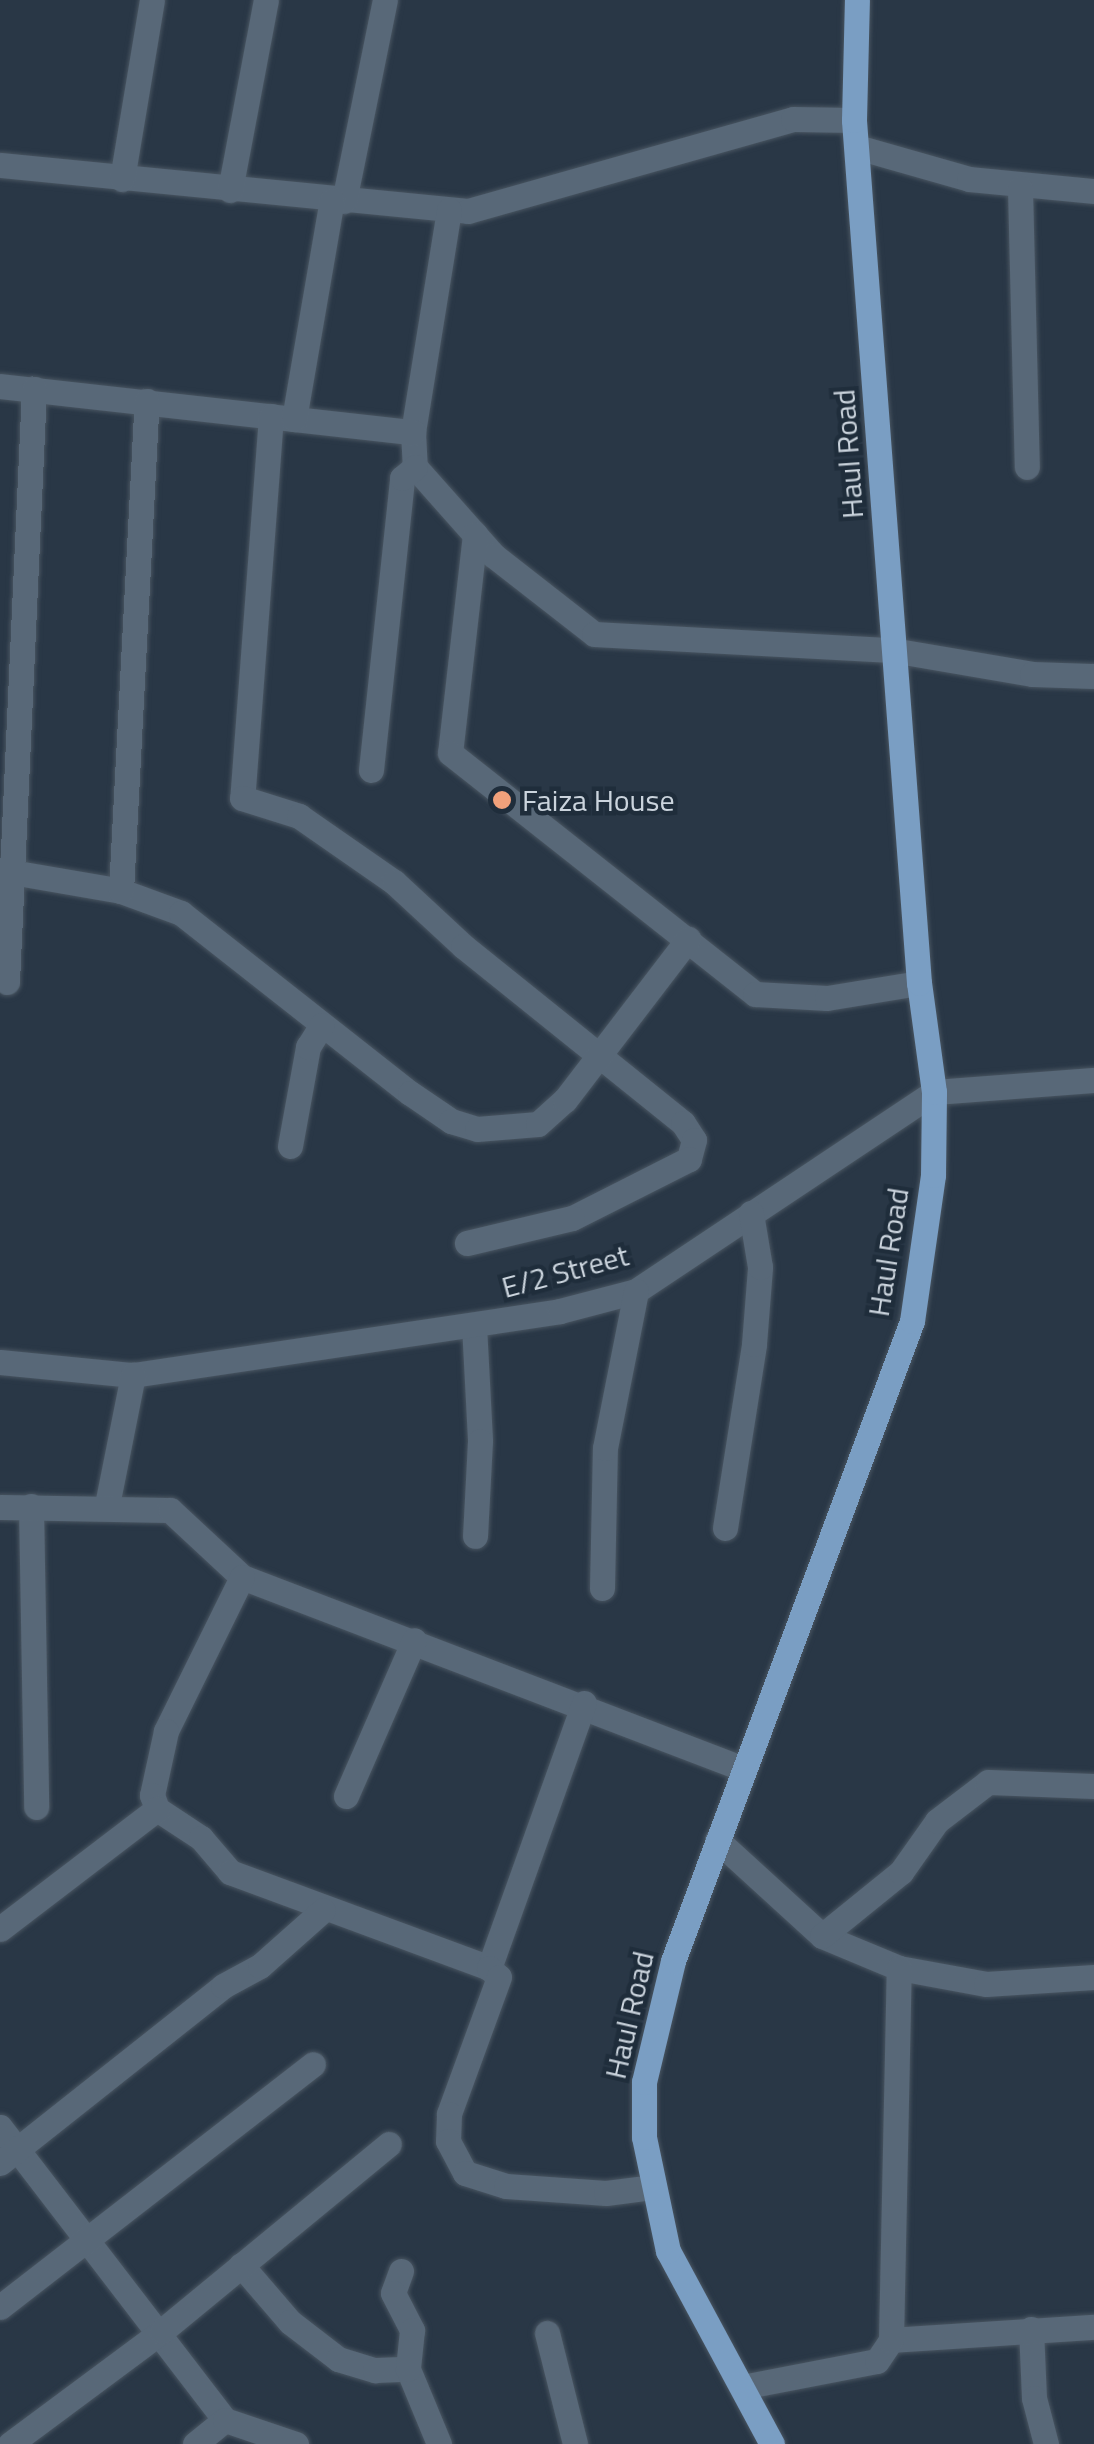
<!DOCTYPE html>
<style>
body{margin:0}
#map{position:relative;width:1094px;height:2444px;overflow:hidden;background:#293746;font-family:"Titillium Web",sans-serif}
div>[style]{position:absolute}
.roads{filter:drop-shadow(0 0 2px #495561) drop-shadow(0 0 2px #495561)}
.minor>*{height:25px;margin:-12.5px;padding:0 12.5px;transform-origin:12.5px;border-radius:12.5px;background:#586878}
.major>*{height:25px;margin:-12.5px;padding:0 12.5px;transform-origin:12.5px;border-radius:12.5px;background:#7a9ec3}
.dots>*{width:28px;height:28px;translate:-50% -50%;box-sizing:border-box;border:5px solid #1f2d3b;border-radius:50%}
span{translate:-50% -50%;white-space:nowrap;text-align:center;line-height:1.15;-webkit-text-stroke:9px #1f2d3b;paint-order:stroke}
.street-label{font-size:30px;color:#cbd4dd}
.poi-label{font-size:30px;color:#cbd4dd}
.left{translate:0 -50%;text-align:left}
</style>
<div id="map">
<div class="roads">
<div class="minor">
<i style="left:857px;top:147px;width:116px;rotate:15.9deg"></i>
<i style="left:969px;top:179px;width:126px;rotate:5.5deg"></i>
<i style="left:0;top:165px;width:470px;rotate:5.6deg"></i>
<i style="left:468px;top:211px;width:338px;rotate:-15.8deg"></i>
<i style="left:793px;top:119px;width:61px;rotate:0.9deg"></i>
<i style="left:122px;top:179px;width:181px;rotate:-80.5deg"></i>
<i style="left:1020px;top:188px;width:279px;rotate:88.6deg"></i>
<i style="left:230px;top:190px;width:193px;rotate:-79.3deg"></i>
<i style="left:344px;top:201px;width:205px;rotate:-78.5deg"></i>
<i style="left:449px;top:210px;width:225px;rotate:99.2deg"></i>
<i style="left:413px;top:432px;width:35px;rotate:87deg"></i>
<i style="left:415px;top:467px;width:118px;rotate:48.4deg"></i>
<i style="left:493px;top:555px;width:128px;rotate:38deg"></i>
<i style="left:594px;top:634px;width:298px;rotate:3.1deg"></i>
<i style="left:892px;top:650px;width:142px;rotate:9.7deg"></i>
<i style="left:1032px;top:674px;width:62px;rotate:1.8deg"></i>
<i style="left:0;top:386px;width:416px;rotate:6.4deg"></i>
<i style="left:271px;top:416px;width:383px;rotate:94.3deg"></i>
<i style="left:242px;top:798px;width:60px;rotate:17.5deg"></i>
<i style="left:299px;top:816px;width:116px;rotate:34.8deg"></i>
<i style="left:394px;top:882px;width:94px;rotate:42.8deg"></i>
<i style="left:463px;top:946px;width:282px;rotate:38.8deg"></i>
<i style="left:683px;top:1123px;width:20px;rotate:57deg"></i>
<i style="left:694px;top:1140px;width:20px;rotate:105deg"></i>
<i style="left:689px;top:1159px;width:131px;rotate:153.2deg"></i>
<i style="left:572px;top:1218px;width:108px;rotate:166.6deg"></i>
<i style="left:294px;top:419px;width:222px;rotate:-80.2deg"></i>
<i style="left:475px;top:534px;width:220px;rotate:96.5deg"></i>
<i style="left:450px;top:753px;width:389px;rotate:38.3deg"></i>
<i style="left:755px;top:994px;width:72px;rotate:3.2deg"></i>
<i style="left:827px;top:998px;width:93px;rotate:-9.3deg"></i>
<i style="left:371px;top:770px;width:294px;rotate:-83.9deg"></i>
<i style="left:402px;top:478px;width:17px;rotate:-40deg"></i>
<i style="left:0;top:870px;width:123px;rotate:9.8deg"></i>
<i style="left:121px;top:891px;width:64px;rotate:20.1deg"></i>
<i style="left:181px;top:913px;width:291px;rotate:38.2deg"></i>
<i style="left:410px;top:1093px;width:50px;rotate:34.3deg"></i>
<i style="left:451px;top:1121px;width:27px;rotate:17deg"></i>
<i style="left:477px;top:1129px;width:61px;rotate:-4.7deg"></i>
<i style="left:538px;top:1124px;width:36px;rotate:-42deg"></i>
<i style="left:565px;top:1100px;width:203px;rotate:-52.6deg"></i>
<i style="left:121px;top:891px;width:491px;rotate:-87deg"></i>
<i style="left:7px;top:982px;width:594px;rotate:-87.39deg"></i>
<i style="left:290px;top:1146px;width:101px;rotate:-79.7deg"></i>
<i style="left:308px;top:1047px;width:26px;rotate:-58deg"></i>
<i style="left:474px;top:1325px;width:116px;rotate:87deg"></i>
<i style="left:480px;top:1441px;width:95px;rotate:93deg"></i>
<i style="left:0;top:1362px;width:134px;rotate:5.6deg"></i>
<i style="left:133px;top:1375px;width:432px;rotate:-8.5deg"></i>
<i style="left:560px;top:1311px;width:79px;rotate:-14.7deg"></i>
<i style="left:636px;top:1291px;width:358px;rotate:-33.7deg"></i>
<i style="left:934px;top:1092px;width:160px;rotate:-4.3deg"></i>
<i style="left:107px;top:1505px;width:133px;rotate:-78.7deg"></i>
<i style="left:31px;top:1506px;width:301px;rotate:89deg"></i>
<i style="left:0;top:1507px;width:170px;rotate:1deg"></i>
<i style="left:170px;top:1510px;width:98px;rotate:42.9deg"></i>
<i style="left:242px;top:1577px;width:537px;rotate:20.93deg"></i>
<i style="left:725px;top:1528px;width:186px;rotate:-81deg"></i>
<i style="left:754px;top:1344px;width:77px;rotate:-85.5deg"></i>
<i style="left:760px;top:1267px;width:55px;rotate:-99.5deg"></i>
<i style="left:242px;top:1577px;width:172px;rotate:116.3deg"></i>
<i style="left:166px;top:1731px;width:66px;rotate:102.3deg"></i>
<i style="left:152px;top:1795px;width:15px;rotate:70deg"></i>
<i style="left:157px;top:1809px;width:53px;rotate:33.4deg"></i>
<i style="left:201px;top:1838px;width:45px;rotate:49.5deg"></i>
<i style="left:230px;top:1872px;width:276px;rotate:20.3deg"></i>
<i style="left:602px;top:1588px;width:140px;rotate:-88.8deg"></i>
<i style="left:605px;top:1448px;width:160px;rotate:-78.8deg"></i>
<i style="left:584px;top:1703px;width:282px;rotate:109.7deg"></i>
<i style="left:489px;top:1968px;width:13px;rotate:42deg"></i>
<i style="left:499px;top:1977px;width:146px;rotate:110.1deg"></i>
<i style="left:449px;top:2114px;width:27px;rotate:92deg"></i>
<i style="left:448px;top:2141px;width:36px;rotate:62deg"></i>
<i style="left:465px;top:2173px;width:43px;rotate:17.6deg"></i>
<i style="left:506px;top:2186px;width:100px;rotate:4deg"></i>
<i style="left:606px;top:2193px;width:46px;rotate:-7.4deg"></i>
<i style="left:346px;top:1796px;width:170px;rotate:-66.4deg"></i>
<i style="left:717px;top:1840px;width:142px;rotate:42.4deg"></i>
<i style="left:822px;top:1936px;width:83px;rotate:22.6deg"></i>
<i style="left:899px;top:1968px;width:88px;rotate:10.4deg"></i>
<i style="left:986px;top:1984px;width:108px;rotate:-3.7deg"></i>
<i style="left:0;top:1929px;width:198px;rotate:-37.4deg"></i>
<i style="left:822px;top:1936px;width:102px;rotate:-39deg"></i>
<i style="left:901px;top:1872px;width:62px;rotate:-54.8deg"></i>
<i style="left:937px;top:1821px;width:64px;rotate:-37.4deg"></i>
<i style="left:988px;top:1782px;width:106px;rotate:2.2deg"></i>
<i style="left:0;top:2127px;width:369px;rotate:52.5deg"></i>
<i style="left:0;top:2163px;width:285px;rotate:-38.4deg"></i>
<i style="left:223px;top:1986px;width:42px;rotate:-28.4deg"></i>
<i style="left:260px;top:1966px;width:84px;rotate:-41.6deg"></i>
<i style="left:241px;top:2265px;width:75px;rotate:49.3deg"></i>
<i style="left:290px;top:2322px;width:61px;rotate:37.6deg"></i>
<i style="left:338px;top:2359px;width:39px;rotate:17deg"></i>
<i style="left:375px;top:2370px;width:33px;rotate:-2deg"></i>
<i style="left:408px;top:2369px;width:81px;rotate:67.5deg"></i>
<i style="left:401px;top:2271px;width:23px;rotate:110deg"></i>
<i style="left:393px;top:2293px;width:42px;rotate:62.8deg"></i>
<i style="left:412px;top:2330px;width:39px;rotate:96deg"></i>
<i style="left:0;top:2307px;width:396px;rotate:-37.8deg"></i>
<i style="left:1031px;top:2329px;width:69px;rotate:87.5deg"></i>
<i style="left:1034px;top:2398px;width:48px;rotate:75.4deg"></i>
<i style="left:547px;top:2333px;width:114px;rotate:75.8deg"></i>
<i style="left:891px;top:2340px;width:203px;rotate:-3.7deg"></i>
<i style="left:742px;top:2387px;width:137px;rotate:-10.9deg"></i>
<i style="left:877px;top:2361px;width:25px;rotate:-56deg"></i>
<i style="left:891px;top:2340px;width:372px;rotate:-88.8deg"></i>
<i style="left:10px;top:2444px;width:189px;rotate:-36.6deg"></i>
<i style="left:162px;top:2331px;width:294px;rotate:-39.5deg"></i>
<i style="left:195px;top:2444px;width:38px;rotate:-39deg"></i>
<i style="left:225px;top:2420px;width:75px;rotate:18.7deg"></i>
</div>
<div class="major">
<i style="left:772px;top:2444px;width:219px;rotate:-118.3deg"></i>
<i style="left:668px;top:2251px;width:116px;rotate:-101.9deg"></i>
<i style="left:644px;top:2137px;width:55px;rotate:-90deg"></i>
<i style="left:644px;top:2082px;width:124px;rotate:-76.5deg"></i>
<i style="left:673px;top:1961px;width:683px;rotate:-69.52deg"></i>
<i style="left:912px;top:1321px;width:148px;rotate:-81.8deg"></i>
<i style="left:933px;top:1175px;width:83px;rotate:-89.3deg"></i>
<i style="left:934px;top:1092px;width:110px;rotate:-97.8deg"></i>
<i style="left:919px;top:983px;width:865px;rotate:-94.31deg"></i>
<i style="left:854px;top:120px;width:120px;rotate:-88.6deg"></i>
</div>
</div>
<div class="dots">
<i style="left:502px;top:800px;background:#f1a17b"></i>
</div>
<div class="street-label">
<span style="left:848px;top:454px;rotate:-94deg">Haul Road</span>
<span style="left:888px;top:1252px;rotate:-81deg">Haul Road</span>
<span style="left:565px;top:1271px;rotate:-15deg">E/2 Street</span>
<span style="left:629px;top:2015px;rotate:-77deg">Haul Road</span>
</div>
<div class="poi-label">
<span class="left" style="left:522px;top:800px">Faiza House</span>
</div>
</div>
